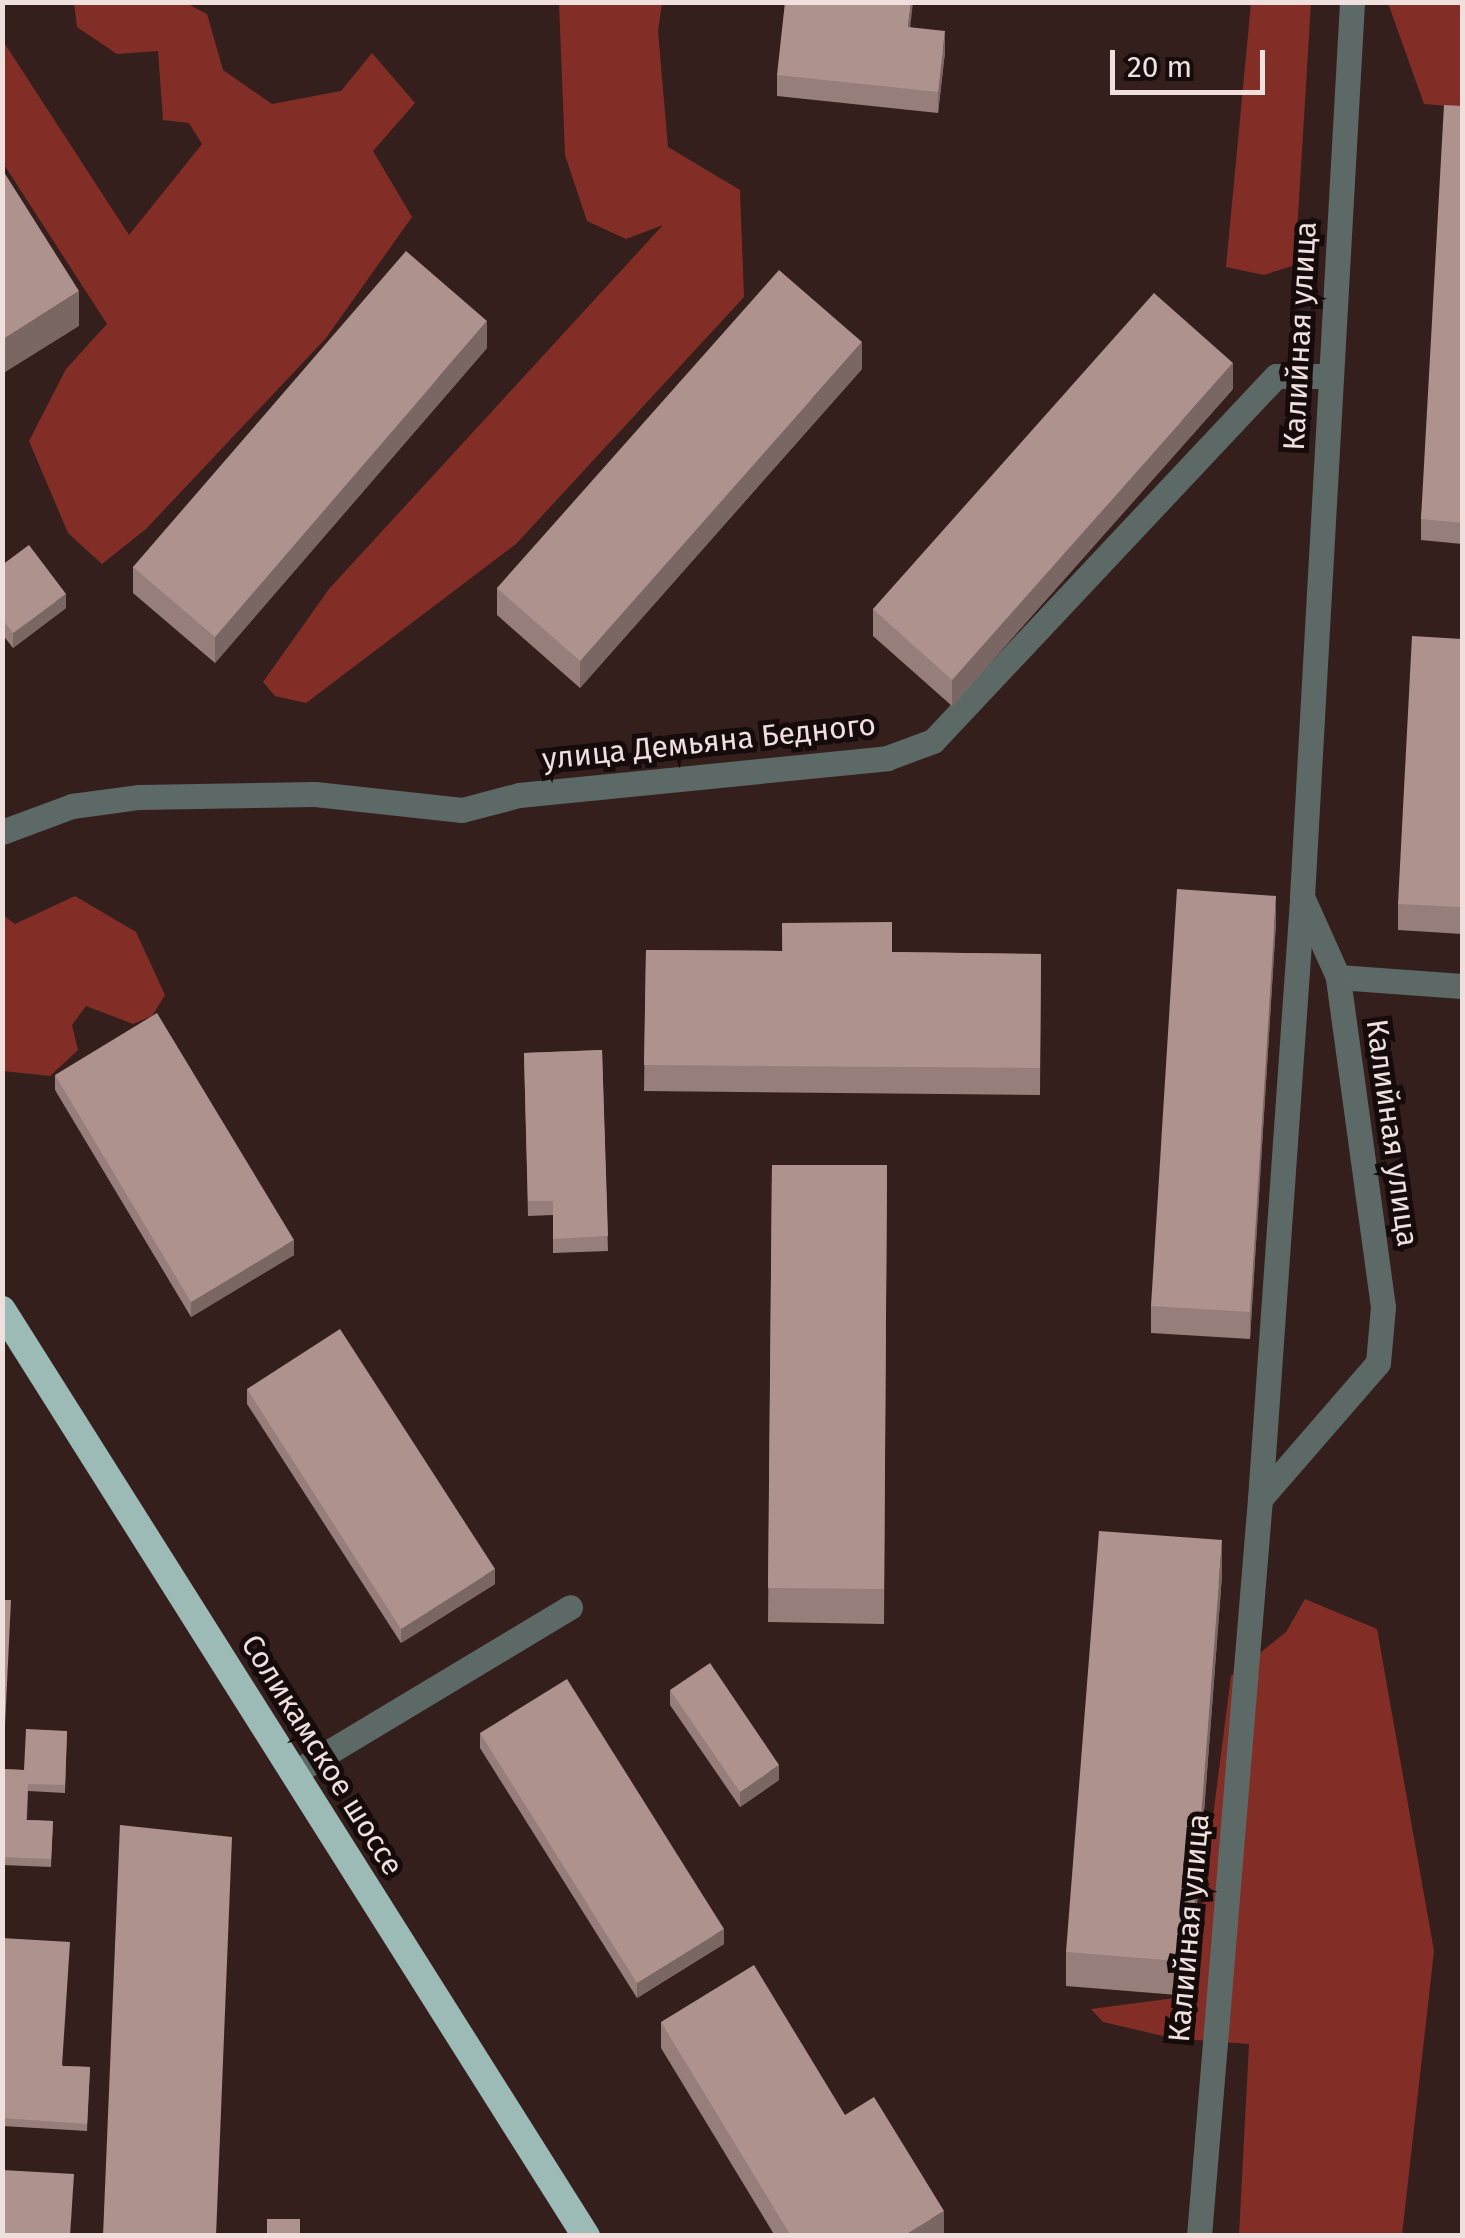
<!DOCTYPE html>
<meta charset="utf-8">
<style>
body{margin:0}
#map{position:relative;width:1465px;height:2238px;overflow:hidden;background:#341f1c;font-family:"Fira Sans",sans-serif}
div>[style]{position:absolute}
.forest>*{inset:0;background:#822e27}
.minor>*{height:25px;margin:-12.5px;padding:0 12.5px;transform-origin:12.5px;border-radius:12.5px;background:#5c6967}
.trunk>*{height:28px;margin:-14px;padding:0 14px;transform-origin:14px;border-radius:14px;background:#9cbab6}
.wall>*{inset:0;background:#967e7a}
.shaded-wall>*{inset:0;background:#7a6663}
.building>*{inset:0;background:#ae928e}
span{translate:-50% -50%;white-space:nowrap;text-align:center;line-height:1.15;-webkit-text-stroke:10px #150b0a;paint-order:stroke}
.street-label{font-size:30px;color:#efdfdd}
.frame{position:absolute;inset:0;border:5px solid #efdfdd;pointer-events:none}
.scale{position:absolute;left:1110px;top:50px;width:155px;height:45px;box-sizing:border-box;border:5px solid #efdfdd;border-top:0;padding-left:12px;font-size:30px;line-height:35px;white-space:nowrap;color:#efdfdd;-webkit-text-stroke:8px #150b0a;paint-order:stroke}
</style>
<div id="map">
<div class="forest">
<i style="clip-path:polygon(74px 3px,186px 3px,207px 14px,223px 70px,272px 104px,341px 91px,372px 53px,415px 103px,373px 151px,412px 217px,326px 338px,146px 529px,102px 564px,68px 533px,29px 441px,66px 369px,107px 324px,3px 163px,3px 41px,129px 235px,202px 144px,189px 123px,163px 120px,158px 51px,117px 54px,77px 27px)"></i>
<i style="clip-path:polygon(559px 3px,662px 3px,658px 31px,668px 147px,740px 190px,744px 297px,516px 544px,306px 703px,275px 696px,263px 682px,329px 589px,663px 225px,626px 239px,587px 221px,565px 155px)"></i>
<i style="clip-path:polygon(1251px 3px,1311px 3px,1295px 265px,1264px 275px,1226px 267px)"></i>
<i style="clip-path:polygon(1388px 3px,1462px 3px,1462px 107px,1424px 104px)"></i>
<i style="clip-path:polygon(75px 896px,136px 932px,165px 995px,152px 1016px,133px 1024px,86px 1006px,72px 1025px,78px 1050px,50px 1076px,3px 1071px,3px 915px,15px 924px)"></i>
<i style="clip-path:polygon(1305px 1599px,1377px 1629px,1434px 1951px,1402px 2235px,1239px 2235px,1249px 2044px,1172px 2038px,1103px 2022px,1091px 2009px,1190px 1996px,1231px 1676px,1286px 1632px)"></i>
</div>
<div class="minor">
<i style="left:2px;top:832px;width:75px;rotate:-20.4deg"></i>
<i style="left:72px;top:806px;width:68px;rotate:-7.7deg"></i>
<i style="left:139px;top:797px;width:176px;rotate:-1deg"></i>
<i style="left:315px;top:794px;width:148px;rotate:6.2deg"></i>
<i style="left:462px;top:810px;width:59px;rotate:-14.7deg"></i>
<i style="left:519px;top:795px;width:370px;rotate:-5.7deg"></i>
<i style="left:887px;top:758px;width:49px;rotate:-20.3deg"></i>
<i style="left:933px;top:741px;width:501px;rotate:-46.78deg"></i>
<i style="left:1276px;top:376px;width:54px"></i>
<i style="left:1338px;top:977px;width:124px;rotate:4.2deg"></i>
<i style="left:1260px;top:1499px;width:600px;rotate:-85.99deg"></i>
<i style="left:294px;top:1773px;width:322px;rotate:-31deg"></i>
<i style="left:1199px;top:2236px;width:740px;rotate:-85.27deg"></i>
<i style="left:1260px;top:1499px;width:180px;rotate:-49.1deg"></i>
<i style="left:1378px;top:1363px;width:56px;rotate:-84.9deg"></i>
<i style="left:1383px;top:1307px;width:333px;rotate:-97.8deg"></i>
<i style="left:1338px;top:977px;width:88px;rotate:-114.2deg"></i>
<i style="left:1302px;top:897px;width:896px;rotate:-86.8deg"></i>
</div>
<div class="trunk">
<i style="left:2px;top:1310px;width:1095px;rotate:57.76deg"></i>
</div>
<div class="wall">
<i style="clip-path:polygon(910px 27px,945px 52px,938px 113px,777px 96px,777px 75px)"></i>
<i style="clip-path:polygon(1462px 106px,1462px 544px,1421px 540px,1421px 519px)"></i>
<i style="clip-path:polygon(487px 348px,215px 663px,133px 593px,133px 567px)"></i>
<i style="clip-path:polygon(862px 369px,580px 688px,497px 615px,497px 588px)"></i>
<i style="clip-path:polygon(1233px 389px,952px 706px,873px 636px,873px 609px)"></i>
<i style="clip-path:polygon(2px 565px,66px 608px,13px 648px,2px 634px)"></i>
<i style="clip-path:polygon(1462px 639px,1462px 934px,1398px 930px,1398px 904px)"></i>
<i style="clip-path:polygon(1276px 922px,1250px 1339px,1151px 1333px,1151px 1306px)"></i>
<i style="clip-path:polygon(782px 923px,892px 952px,1041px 954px,1040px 1095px,644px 1091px,646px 950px,782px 951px)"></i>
<i style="clip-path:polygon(602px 1050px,608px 1251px,553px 1253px,553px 1215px,528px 1216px,524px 1053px)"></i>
<i style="clip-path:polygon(55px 1075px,294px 1255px,191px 1317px,55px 1090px)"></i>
<i style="clip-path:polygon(772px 1165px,887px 1165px,884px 1624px,768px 1622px)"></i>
<i style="clip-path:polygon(247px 1389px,495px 1584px,401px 1643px,247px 1404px)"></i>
<i style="clip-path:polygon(1222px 1575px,1190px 1996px,1066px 1986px,1066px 1952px)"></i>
<i style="clip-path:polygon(670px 1690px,779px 1780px,740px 1807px,670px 1705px)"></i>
<i style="clip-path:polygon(67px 1731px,65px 1793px,28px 1791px,27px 1820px,53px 1821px,51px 1867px,2px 1865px,2px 1769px,24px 1770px)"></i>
<i style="clip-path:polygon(480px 1733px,724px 1944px,637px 1998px,480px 1748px)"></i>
<i style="clip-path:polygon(2px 1938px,63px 2066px,90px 2067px,87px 2131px,2px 2126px)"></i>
<i style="clip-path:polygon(661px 2022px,845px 2115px,944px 2236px,775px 2236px,661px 2048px)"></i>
</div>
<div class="shaded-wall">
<i style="clip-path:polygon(911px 2px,913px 2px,908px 48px,908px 27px)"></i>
<i style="clip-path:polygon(945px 31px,945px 52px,938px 113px,938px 92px)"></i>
<i style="clip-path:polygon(79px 291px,79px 326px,2px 374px,2px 340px)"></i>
<i style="clip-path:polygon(487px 321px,487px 348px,215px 663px,215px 637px)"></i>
<i style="clip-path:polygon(862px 342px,862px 369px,580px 688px,580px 661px)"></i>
<i style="clip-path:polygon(1233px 363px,1233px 389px,952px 706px,952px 680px)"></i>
<i style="clip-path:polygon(66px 594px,66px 608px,13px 648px,13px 633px)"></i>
<i style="clip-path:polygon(1276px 896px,1276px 922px,1250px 1339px,1250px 1312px)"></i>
<i style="clip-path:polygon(294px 1240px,294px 1255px,191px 1317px,191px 1302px)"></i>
<i style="clip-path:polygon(1222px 1540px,1222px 1575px,1190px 1996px,1190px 1962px)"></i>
<i style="clip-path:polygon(495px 1569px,495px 1584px,401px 1643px,401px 1629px)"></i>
<i style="clip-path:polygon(779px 1765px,779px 1780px,740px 1807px,740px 1792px)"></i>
<i style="clip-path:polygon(724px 1929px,724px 1944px,637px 1998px,637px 1983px)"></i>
<i style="clip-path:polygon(944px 2211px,944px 2236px,903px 2236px)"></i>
</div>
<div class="building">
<i style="clip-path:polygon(785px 2px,911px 2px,908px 27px,945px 31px,938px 92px,777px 75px)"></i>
<i style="clip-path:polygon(1444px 105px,1462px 106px,1462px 523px,1421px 519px)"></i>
<i style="clip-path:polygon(2px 169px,79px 291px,2px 340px)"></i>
<i style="clip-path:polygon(406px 251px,487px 321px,215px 637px,133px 567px)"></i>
<i style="clip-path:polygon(779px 270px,862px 342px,580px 661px,497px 588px)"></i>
<i style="clip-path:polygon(1154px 293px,1233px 363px,952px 680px,873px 609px)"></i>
<i style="clip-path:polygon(29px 545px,66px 594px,13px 633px,2px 619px,2px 565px)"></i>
<i style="clip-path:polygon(1412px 636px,1462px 639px,1462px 907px,1398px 904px)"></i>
<i style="clip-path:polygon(1177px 889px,1276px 896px,1250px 1312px,1151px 1306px)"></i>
<i style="clip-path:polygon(892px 922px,892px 952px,1041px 954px,1040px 1068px,644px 1065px,646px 950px,783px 951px,782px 923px)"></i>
<i style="clip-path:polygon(157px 1013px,294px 1240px,191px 1302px,55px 1075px)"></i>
<i style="clip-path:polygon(602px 1050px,608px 1236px,553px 1239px,553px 1201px,528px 1201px,524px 1053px)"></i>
<i style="clip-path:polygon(772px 1165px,887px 1165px,884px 1589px,768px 1588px)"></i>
<i style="clip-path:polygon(340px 1329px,495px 1569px,401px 1629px,247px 1389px)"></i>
<i style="clip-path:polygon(1099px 1531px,1222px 1540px,1190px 1962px,1066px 1952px)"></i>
<i style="clip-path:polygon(2px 1600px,11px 1600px,5px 1725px,2px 1725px)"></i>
<i style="clip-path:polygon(710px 1663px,779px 1765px,740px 1792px,670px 1690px)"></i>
<i style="clip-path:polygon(567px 1679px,724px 1929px,637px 1983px,480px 1733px)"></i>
<i style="clip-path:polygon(26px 1729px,67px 1731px,65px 1785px,28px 1784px,26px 1820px,53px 1821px,51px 1859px,2px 1857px,2px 1769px,24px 1770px)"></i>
<i style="clip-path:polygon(120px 1825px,232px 1837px,216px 2236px,103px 2236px)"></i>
<i style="clip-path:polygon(2px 1938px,70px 1942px,62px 2066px,90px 2067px,87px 2124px,2px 2118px)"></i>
<i style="clip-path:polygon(754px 1965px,845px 2115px,874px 2097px,944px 2211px,903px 2236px,791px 2236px,661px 2022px)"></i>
<i style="clip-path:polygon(2px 2170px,74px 2174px,70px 2236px,2px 2236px)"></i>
<i style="clip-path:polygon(267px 2219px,300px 2219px,300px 2236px,267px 2236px)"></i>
</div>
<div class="street-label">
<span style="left:1300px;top:336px;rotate:-87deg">Калийная улица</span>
<span style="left:709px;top:742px;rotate:-6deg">улица Демьяна Бедного</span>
<span style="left:1392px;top:1133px;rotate:82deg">Калийная улица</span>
<span style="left:322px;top:1755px;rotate:58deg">Соликамское шоссе</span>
<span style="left:1189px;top:1928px;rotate:-85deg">Калийная улица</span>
</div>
<div class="frame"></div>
<div class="scale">20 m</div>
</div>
